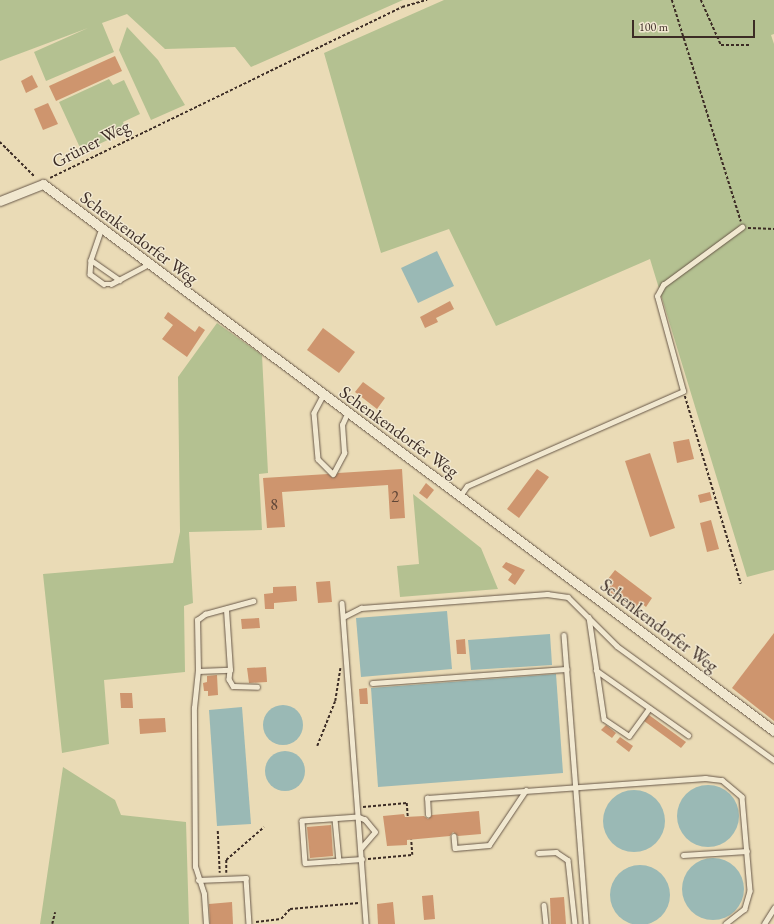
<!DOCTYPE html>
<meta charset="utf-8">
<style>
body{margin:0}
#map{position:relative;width:774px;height:924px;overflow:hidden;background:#eadbb6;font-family:"EB Garamond",serif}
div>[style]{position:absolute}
.green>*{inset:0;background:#b4c191}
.water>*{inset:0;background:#9ab9b5}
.round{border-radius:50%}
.building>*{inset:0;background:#ce956e}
.path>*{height:1.5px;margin-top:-0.75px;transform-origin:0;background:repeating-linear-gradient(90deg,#3c2c25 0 3px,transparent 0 5px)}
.roads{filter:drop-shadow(0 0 1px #685849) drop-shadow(0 0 1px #685849)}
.lane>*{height:4.5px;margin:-2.25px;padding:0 2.25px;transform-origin:2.25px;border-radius:2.25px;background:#f1e8d0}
.street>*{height:9px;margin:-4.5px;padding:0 4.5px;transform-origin:4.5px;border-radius:4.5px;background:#f1e8d0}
span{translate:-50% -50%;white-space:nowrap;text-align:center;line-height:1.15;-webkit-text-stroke:3px #f1e8d0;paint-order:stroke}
.number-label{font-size:16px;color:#604637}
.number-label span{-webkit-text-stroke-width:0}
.street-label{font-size:18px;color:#3c2c25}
.scale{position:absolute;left:632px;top:20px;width:123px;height:18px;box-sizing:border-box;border:2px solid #3c2c25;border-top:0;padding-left:5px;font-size:12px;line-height:14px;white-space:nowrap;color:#3c2c25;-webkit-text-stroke:3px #f1e8d0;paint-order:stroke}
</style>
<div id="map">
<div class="green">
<i style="clip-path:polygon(0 0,403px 0,251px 67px,235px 47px,165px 49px,127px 14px,102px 23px,114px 52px,46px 81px,34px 52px,88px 28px,0 61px)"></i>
<i style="clip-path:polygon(444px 0,774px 0,774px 34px,771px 35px,774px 44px,774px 570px,747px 577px,650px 259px,496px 326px,449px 229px,381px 253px,324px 53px)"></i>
<i style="clip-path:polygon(127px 27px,158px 60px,185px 105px,151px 120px,119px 50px)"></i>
<i style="clip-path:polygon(109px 79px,113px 85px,124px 80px,140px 114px,123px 122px,127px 131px,82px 152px,59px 102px)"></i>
<i style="clip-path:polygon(217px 323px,262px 355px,268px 473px,259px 474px,262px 530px,189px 532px,193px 603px,184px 606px,185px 672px,104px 680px,109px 744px,62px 753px,43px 574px,173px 563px,180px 532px,178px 377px)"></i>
<i style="clip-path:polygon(413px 494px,481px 548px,498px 589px,400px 597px,397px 566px,419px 564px)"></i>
<i style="clip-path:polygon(63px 767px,115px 800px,121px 815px,186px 822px,189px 924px,40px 924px)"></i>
</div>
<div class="water">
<i style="clip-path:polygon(437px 251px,454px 286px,418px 303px,401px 268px)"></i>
<i style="clip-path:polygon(447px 611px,452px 669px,361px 677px,356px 618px)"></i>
<i style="clip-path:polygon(550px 634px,552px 665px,471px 670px,468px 640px)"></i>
<i style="clip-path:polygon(556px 674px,563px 773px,378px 787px,371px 688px)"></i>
<i class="round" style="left:263px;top:705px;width:40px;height:40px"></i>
<i style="clip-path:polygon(242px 707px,251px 824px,217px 826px,209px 710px)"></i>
<i class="round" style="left:265px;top:751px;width:40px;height:40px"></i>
<i class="round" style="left:677px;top:785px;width:62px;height:62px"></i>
<i class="round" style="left:603px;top:790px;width:62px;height:62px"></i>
<i class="round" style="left:682px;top:858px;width:62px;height:62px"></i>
<i class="round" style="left:610px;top:865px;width:60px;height:60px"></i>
</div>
<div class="building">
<i style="clip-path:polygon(115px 56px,122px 71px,56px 101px,49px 86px)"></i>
<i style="clip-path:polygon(32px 75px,38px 87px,26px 93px,21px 81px)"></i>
<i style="clip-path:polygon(48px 103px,58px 124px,43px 130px,34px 109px)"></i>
<i style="clip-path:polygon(450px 301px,454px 309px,436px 318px,438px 322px,425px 328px,420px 317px)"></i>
<i style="clip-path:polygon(168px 312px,195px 332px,199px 326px,205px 330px,187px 357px,162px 339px,173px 325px,164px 318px)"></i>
<i style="clip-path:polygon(323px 328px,355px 352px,339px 373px,307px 350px)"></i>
<i style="clip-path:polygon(363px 382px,385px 398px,377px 409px,355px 392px)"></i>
<i style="clip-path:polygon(689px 439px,694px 459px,677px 463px,673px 442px)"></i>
<i style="clip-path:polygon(650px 453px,675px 528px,650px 537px,625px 461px)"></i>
<i style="clip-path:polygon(402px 469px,405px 518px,390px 519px,388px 485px,282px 492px,285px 527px,267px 528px,263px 478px,328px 474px,333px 478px,338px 473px)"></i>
<i style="clip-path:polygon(537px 469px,549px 477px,519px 518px,507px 509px)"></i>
<i style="clip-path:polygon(426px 483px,434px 490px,427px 499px,419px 493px)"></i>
<i style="clip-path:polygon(710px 492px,712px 500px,700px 503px,698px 495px)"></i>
<i style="clip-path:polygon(711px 520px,719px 549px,707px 552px,700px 523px)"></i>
<i style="clip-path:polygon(506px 562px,525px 570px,515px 585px,508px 580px,512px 574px,502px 567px)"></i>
<i style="clip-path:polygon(615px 570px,652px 598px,646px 607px,640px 602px,634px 610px,607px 590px,613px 582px,608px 579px)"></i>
<i style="clip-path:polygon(330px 581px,332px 602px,318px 603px,316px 582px)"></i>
<i style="clip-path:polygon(296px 586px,297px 601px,274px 603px,274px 609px,265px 609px,264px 594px,273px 593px,273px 587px)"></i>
<i style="clip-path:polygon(259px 618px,260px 628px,242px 629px,241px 619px)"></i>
<i style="clip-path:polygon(774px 633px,774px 721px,732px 688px)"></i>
<i style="clip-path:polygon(465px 639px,466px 654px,457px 654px,456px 640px)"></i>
<i style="clip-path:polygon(266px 667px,267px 682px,249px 683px,247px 668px)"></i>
<i style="clip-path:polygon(217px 675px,218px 695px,208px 696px,208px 691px,204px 691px,203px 683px,207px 682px,207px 676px)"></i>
<i style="clip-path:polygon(367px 688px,368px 704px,360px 704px,359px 689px)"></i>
<i style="clip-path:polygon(120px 693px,132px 693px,133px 708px,121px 708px)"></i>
<i style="clip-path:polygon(649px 715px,686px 742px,681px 748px,644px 721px)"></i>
<i style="clip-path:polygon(165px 718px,166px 732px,140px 734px,139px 719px)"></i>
<i style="clip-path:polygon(606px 725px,616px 733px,612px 738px,601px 730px)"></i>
<i style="clip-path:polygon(620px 737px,633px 746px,629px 752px,616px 742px)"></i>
<i style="clip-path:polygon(479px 811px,481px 834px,458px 836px,453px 832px,450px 836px,407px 840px,407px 845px,387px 846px,383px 816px,404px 814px,405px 817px,424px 816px,428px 819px,432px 815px)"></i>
<i style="clip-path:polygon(331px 825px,333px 856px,310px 858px,307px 827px)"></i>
<i style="clip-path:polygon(433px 895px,435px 919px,424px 920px,422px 896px)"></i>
<i style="clip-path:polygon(564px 897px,566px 924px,551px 924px,550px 898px)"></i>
<i style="clip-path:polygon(232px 902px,233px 924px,210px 924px,209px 904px)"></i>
<i style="clip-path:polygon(393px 902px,395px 924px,378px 924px,377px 904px)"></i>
</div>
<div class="path">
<i style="left:672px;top:0;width:232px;rotate:72.7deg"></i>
<i style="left:701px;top:0;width:49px;rotate:66deg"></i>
<i style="left:721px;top:45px;width:29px"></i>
<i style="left:0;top:142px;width:49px;rotate:45deg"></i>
<i style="left:50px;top:178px;width:391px;rotate:-25.9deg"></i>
<i style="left:402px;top:7px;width:26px;rotate:-16deg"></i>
<i style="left:748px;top:228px;width:26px;rotate:2deg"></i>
<i style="left:685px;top:396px;width:196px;rotate:73.4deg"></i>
<i style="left:317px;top:746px;width:48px;rotate:-68.2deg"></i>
<i style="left:335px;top:701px;width:33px;rotate:-81deg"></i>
<i style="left:363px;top:807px;width:44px;rotate:-5.2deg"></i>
<i style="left:407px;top:803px;width:14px;rotate:86deg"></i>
<i style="left:218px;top:831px;width:42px;rotate:87.3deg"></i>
<i style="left:368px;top:859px;width:44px;rotate:-5.2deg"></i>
<i style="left:412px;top:855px;width:15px;rotate:-94deg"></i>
<i style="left:226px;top:873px;width:13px;rotate:-90deg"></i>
<i style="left:226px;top:860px;width:50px;rotate:-41deg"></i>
<i style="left:256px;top:922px;width:25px;rotate:-7deg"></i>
<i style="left:281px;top:919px;width:13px;rotate:-48deg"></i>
<i style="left:290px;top:909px;width:69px;rotate:-5deg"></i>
<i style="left:52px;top:924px;width:12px;rotate:-76deg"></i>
</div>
<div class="roads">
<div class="lane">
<i style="left:101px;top:231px;width:31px;rotate:109deg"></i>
<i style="left:91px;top:260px;width:14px;rotate:94deg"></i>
<i style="left:90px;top:274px;width:17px;rotate:36deg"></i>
<i style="left:104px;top:284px;width:7px"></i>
<i style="left:111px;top:284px;width:41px;rotate:-27.8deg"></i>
<i style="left:91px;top:260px;width:35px;rotate:35deg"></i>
<i style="left:323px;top:396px;width:19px;rotate:118deg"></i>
<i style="left:314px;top:413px;width:46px;rotate:85deg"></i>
<i style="left:318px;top:459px;width:21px;rotate:45deg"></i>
<i style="left:333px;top:474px;width:24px;rotate:-62deg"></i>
<i style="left:344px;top:453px;width:28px;rotate:-94deg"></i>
<i style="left:342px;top:425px;width:12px;rotate:-66deg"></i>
<i style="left:460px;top:496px;width:12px;rotate:-55deg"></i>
<i style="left:467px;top:486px;width:236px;rotate:-23.7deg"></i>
<i style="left:683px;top:391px;width:98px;rotate:-105.3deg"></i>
<i style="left:657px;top:296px;width:13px;rotate:-61deg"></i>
<i style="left:663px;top:285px;width:98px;rotate:-36.3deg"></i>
<i style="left:342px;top:603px;width:322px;rotate:85.7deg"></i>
<i style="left:343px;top:617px;width:20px;rotate:-27deg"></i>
<i style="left:361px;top:608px;width:187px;rotate:-4.3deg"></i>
<i style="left:547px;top:594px;width:21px;rotate:8deg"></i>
<i style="left:568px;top:597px;width:69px;rotate:45deg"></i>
<i style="left:617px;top:646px;width:194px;rotate:36deg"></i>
<i style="left:589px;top:617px;width:103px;rotate:81.6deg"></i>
<i style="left:604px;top:719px;width:30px;rotate:34deg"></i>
<i style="left:629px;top:736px;width:34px;rotate:-54deg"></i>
<i style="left:564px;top:635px;width:290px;rotate:85.6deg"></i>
<i style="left:230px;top:670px;width:9px;rotate:96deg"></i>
<i style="left:229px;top:679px;width:8px;rotate:60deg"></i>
<i style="left:233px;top:686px;width:24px;rotate:2deg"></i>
<i style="left:596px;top:670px;width:113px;rotate:35.2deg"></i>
<i style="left:198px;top:671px;width:32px;rotate:-2deg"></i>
<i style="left:230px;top:670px;width:61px;rotate:-93.8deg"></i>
<i style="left:372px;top:683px;width:195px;rotate:-4.1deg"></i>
<i style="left:428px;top:815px;width:17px;rotate:-93deg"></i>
<i style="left:427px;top:798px;width:279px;rotate:-4.1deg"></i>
<i style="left:705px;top:778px;width:17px;rotate:7deg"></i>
<i style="left:722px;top:780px;width:26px;rotate:40deg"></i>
<i style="left:742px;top:797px;width:94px;rotate:85.1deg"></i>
<i style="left:750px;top:891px;width:19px;rotate:106deg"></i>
<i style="left:745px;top:909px;width:24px;rotate:142deg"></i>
<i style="left:335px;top:819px;width:42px;rotate:84.6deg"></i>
<i style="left:454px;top:836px;width:12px;rotate:85deg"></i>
<i style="left:455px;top:848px;width:34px;rotate:-5deg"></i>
<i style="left:489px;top:845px;width:66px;rotate:-56.1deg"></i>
<i style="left:361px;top:848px;width:21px;rotate:-49deg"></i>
<i style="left:375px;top:832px;width:16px;rotate:-130deg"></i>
<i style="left:365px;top:820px;width:8px;rotate:-157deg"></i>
<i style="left:358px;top:817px;width:56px;rotate:175.9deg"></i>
<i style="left:302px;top:821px;width:42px;rotate:85.9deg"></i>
<i style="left:305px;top:863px;width:57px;rotate:-4deg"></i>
<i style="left:538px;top:853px;width:18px;rotate:-3deg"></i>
<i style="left:556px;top:852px;width:14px;rotate:34deg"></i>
<i style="left:568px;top:860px;width:64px;rotate:83.8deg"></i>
<i style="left:683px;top:855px;width:64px;rotate:-3.6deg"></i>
<i style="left:198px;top:880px;width:48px;rotate:-2.4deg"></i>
<i style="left:246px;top:878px;width:46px;rotate:86.3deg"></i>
<i style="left:544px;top:905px;width:19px;rotate:84deg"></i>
<i style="left:206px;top:924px;width:30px;rotate:-94deg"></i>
<i style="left:204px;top:894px;width:28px;rotate:-108deg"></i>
<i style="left:195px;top:867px;width:159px;rotate:-90.4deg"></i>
<i style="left:194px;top:708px;width:37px;rotate:-84deg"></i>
<i style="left:198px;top:671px;width:51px;rotate:-91.1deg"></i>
<i style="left:197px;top:620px;width:10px;rotate:-37deg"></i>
<i style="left:205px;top:614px;width:50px;rotate:-15.2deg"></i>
<i style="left:764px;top:924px;width:19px;rotate:-58deg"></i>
</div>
<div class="street">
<i style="left:0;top:201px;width:46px;rotate:-21.6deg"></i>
<i style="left:43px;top:184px;width:913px;rotate:36.81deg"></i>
</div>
</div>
<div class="number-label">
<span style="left:395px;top:497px">2</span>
<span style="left:274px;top:505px">8</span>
</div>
<div class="street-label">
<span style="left:91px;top:144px;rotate:-27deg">Grüner Weg</span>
<span style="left:139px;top:238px;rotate:37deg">Schenkendorfer Weg</span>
<span style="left:399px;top:432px;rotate:36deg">Schenkendorfer Weg</span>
<span style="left:659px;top:626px;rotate:37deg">Schenkendorfer Weg</span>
</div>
<div class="scale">100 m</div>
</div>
